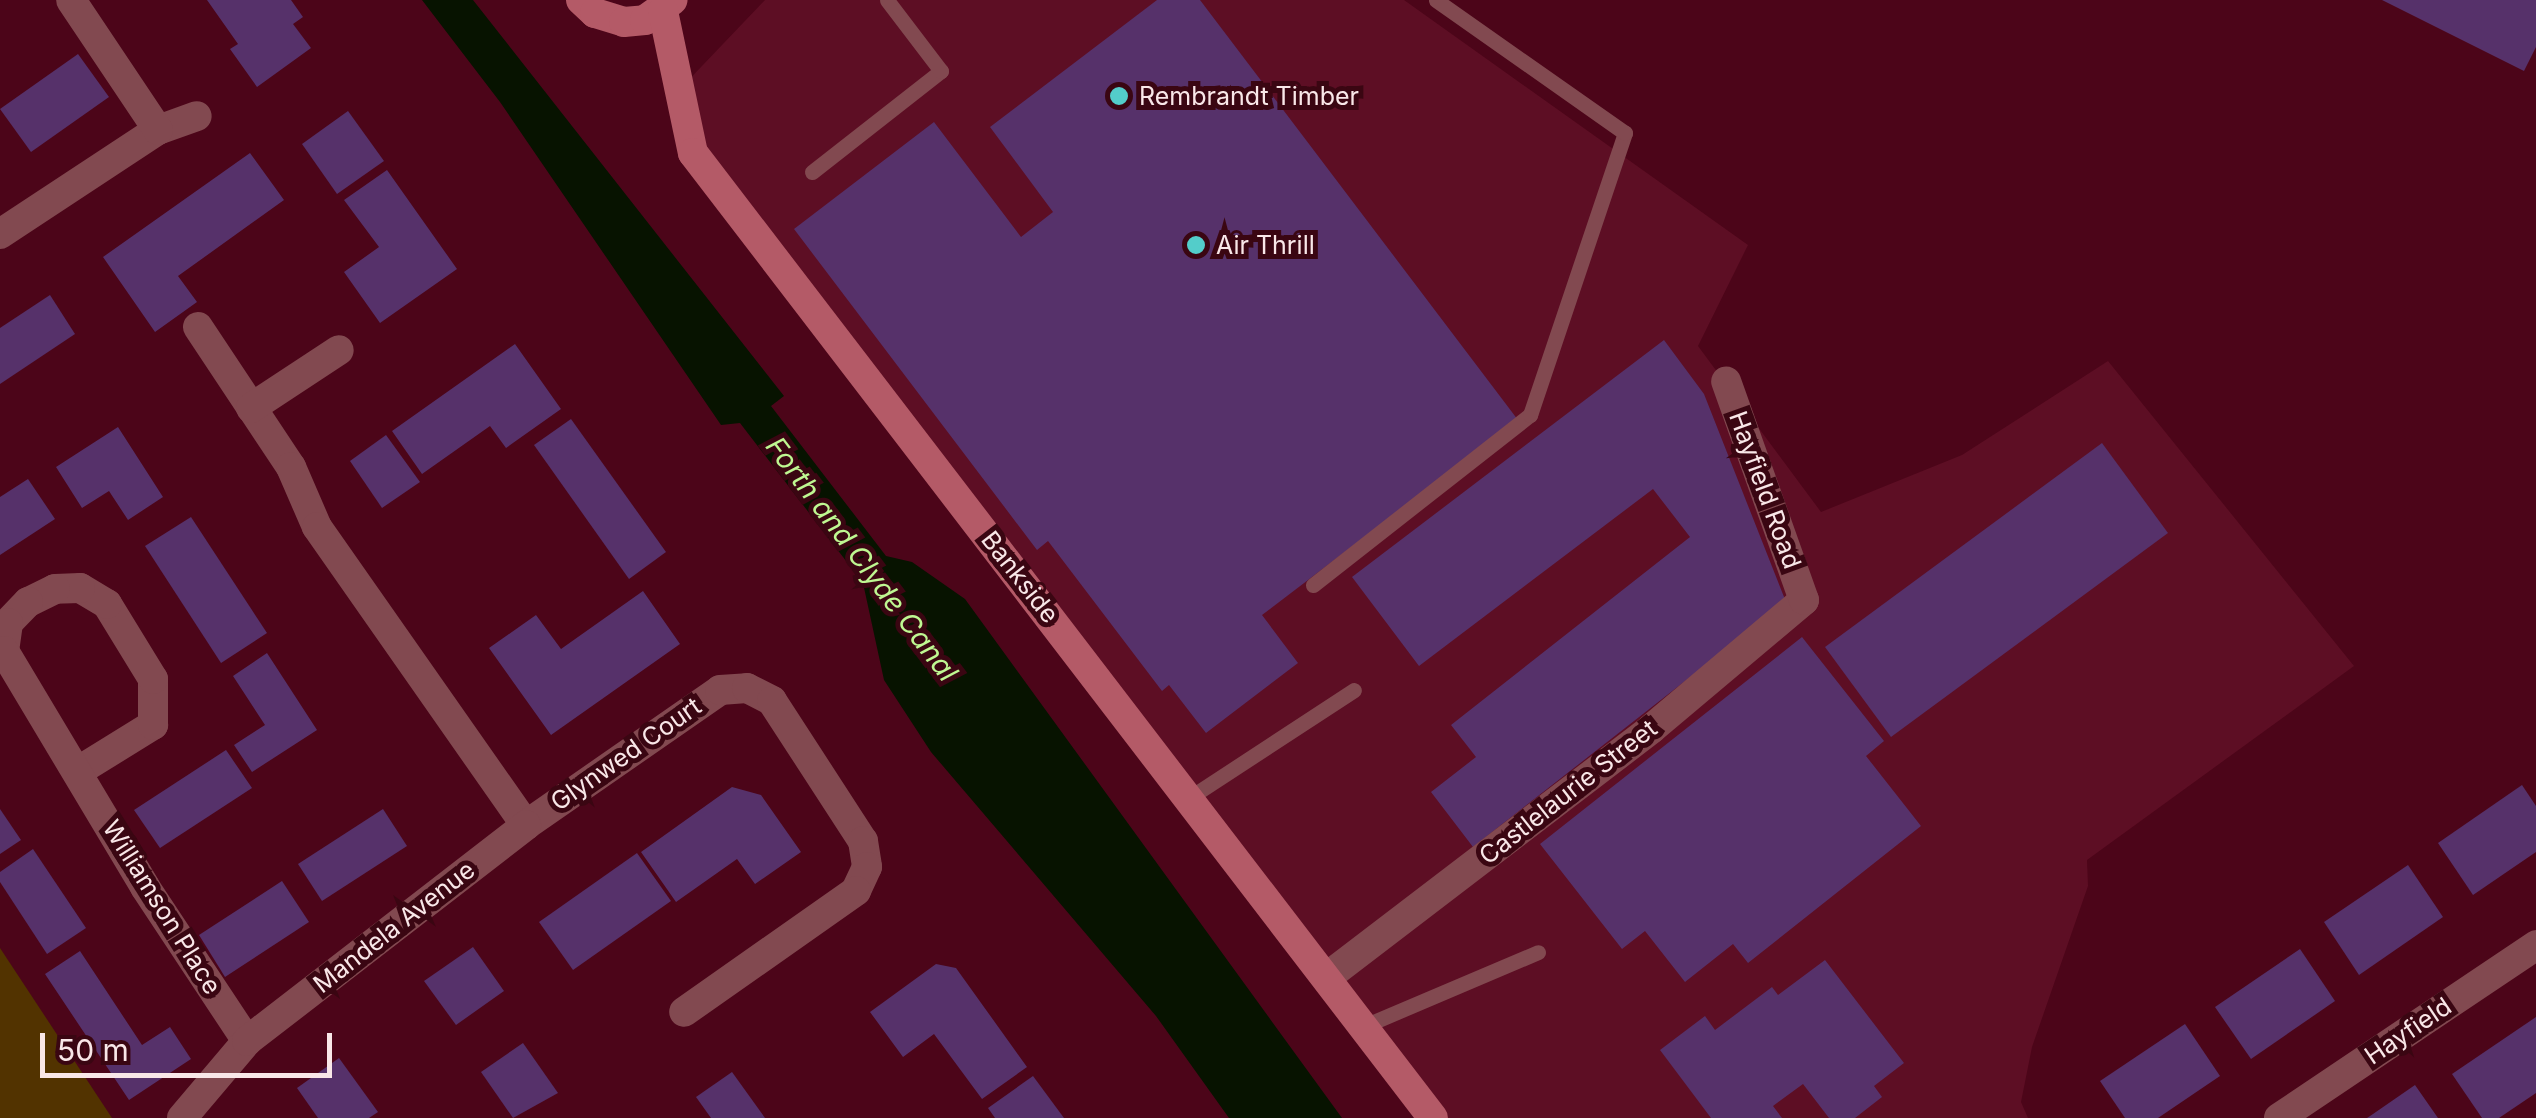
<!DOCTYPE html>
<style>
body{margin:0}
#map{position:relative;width:2536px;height:1118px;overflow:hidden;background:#4c0519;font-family:Inter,sans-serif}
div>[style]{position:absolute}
.built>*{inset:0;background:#5d0e24}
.green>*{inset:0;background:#523300}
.water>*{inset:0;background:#071300}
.building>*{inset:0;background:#56316a}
.lane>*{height:15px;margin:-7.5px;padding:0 7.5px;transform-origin:7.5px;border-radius:7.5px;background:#824950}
.street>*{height:30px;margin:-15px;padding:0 15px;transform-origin:15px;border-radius:15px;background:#824950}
.secondary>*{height:30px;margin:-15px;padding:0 15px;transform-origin:15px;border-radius:15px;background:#b45a67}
.dots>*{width:28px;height:28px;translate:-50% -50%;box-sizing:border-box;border:5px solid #3a0612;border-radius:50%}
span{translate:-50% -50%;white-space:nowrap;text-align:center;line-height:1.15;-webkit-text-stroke:10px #3a0612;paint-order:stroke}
.poi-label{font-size:25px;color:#f9e7e8}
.left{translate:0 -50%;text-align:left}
.street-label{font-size:25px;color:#f9e7e8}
.water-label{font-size:28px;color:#bff892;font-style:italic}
.scale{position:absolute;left:40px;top:1033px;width:292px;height:45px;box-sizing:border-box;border:5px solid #f9e7e8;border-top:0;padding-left:12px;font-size:30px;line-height:35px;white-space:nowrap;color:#f9e7e8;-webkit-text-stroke:8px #3a0612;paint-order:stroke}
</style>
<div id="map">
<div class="built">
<i style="clip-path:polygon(765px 0,1404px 0,1748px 245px,1698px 346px,1821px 512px,1962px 455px,2108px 361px,2354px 666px,2087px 860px,2088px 886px,2032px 1047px,2021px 1102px,2028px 1118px,1426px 1118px,693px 153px,680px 89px)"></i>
</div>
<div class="green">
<i style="clip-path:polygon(0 948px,112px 1118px,0 1118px)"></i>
</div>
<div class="water">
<i style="clip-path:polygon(422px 0,473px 0,784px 396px,771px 406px,886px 556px,912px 562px,965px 599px,1342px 1118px,1229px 1118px,1156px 1016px,931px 752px,884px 680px,863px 583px,740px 423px,721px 425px,500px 102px)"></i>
</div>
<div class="building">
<i style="clip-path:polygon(207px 0,291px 0,303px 17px,293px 24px,311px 48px,257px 87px,230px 49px,238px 44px)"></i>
<i style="clip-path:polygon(1157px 0,1200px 0,1518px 420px,1262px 615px,1298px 663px,1206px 733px,1169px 685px,1162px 691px,1048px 541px,1037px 550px,794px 229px,934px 122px,1021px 237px,1053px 212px,990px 127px)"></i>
<i style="clip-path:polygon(2382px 0,2536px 0,2536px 47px,2524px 71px)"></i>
<i style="clip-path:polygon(78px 54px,109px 97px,31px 152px,0 109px)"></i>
<i style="clip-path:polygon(348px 111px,384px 161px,337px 194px,302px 144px)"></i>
<i style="clip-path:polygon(250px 153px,284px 200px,178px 276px,197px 302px,155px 332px,103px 257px)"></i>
<i style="clip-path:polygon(387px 170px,457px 269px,380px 323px,344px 272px,379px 247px,344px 200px)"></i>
<i style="clip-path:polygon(50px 295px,75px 334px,0 384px,0 328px)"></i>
<i style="clip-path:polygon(1664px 340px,1704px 394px,1786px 602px,1473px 847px,1431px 792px,1476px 757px,1451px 725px,1690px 537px,1653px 489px,1419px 666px,1352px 577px)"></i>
<i style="clip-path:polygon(515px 344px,561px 409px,506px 448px,490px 426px,422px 474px,392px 431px)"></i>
<i style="clip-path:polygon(571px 419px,666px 552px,629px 579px,534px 445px)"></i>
<i style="clip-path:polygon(118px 427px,163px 497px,128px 520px,109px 491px,82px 508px,56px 467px)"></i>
<i style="clip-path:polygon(386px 435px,420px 482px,382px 508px,350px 461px)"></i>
<i style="clip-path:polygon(2102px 443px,2168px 533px,1891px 737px,1825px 647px)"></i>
<i style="clip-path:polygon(28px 479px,55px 519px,0 555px,0 497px)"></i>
<i style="clip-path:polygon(191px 517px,267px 633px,221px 663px,145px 546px)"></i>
<i style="clip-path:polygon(643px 591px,680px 644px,551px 735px,489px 648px,536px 615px,561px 649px)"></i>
<i style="clip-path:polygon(1802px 637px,1884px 741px,1866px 756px,1921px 826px,1748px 963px,1733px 944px,1685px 982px,1645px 931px,1622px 949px,1540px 844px)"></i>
<i style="clip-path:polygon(267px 653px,317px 730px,252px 772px,234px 745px,265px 725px,233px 676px)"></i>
<i style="clip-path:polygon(226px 750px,252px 788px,160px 848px,134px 810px)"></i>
<i style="clip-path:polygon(2522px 785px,2536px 806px,2536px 852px,2473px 895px,2438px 843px)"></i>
<i style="clip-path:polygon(732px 787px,761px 795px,801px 852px,755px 884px,737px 859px,676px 902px,641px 852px)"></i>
<i style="clip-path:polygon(0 809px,21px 840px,0 854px)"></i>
<i style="clip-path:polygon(383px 809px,407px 846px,322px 901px,298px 864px)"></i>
<i style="clip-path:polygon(33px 849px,86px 928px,47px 954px,0 882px,0 872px)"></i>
<i style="clip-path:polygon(637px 853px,671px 901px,573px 970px,539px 922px)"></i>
<i style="clip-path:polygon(2408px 865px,2443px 917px,2359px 975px,2324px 922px)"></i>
<i style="clip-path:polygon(282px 881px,309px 922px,225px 977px,199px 935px)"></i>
<i style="clip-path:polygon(473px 947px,504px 991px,456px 1025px,424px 981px)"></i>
<i style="clip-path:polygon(2300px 949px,2335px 1001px,2251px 1059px,2215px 1007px)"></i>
<i style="clip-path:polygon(80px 951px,142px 1045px,170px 1027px,191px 1059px,129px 1100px,45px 974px)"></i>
<i style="clip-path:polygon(1825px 960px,1904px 1063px,1874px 1086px,1882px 1097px,1855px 1118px,1829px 1118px,1803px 1084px,1773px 1106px,1782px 1118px,1711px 1118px,1660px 1050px,1705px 1016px,1715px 1030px,1772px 987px,1778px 995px)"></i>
<i style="clip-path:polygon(936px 964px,956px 968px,1027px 1067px,982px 1099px,934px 1034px,903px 1057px,870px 1012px)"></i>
<i style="clip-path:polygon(2536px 1017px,2536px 1093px,2499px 1118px,2482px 1118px,2452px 1074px)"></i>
<i style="clip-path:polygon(2185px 1024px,2220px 1076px,2158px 1118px,2125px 1118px,2100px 1081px)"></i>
<i style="clip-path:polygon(523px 1043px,558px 1093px,513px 1118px,481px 1072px)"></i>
<i style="clip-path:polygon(339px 1058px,378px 1112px,369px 1118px,318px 1118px,297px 1088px)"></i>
<i style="clip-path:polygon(732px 1072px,765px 1118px,711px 1118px,696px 1097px)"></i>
<i style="clip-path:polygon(1033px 1076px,1064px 1118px,995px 1118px,988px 1108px)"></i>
<i style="clip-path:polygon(2415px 1085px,2438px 1118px,2367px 1118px,2373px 1114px)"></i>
</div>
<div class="lane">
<i style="left:812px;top:172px;width:164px;rotate:-38.1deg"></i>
<i style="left:941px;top:71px;width:89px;rotate:-127.3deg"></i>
<i style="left:1313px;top:585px;width:276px;rotate:-38.1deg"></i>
<i style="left:1530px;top:415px;width:298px;rotate:-71.4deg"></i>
<i style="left:1625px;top:133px;width:231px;rotate:-144.9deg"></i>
<i style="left:1189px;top:798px;width:197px;rotate:-33.2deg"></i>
<i style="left:1364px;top:1026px;width:189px;rotate:-23deg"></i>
</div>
<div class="street">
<i style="left:158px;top:130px;width:41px;rotate:-19.7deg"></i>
<i style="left:0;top:234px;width:189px;rotate:-33.4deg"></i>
<i style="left:158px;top:130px;width:156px;rotate:-123.8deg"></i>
<i style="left:198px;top:327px;width:168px;rotate:56.4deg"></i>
<i style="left:291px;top:467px;width:65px;rotate:66.6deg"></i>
<i style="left:317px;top:527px;width:364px;rotate:55deg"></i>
<i style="left:526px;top:825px;width:236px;rotate:-34.8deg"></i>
<i style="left:720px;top:690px;width:27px;rotate:-4deg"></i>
<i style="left:747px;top:688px;width:28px;rotate:27deg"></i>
<i style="left:772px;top:701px;width:167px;rotate:57deg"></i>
<i style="left:863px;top:841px;width:26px;rotate:81deg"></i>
<i style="left:867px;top:867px;width:26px;rotate:115deg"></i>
<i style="left:856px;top:891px;width:210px;rotate:144.9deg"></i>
<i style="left:251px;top:408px;width:105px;rotate:-33.4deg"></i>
<i style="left:80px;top:770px;width:86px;rotate:-31.7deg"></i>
<i style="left:153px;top:725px;width:46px;rotate:-90deg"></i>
<i style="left:153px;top:679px;width:88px;rotate:-121.5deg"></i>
<i style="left:107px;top:604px;width:31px;rotate:-149deg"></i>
<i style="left:80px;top:588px;width:25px;rotate:178deg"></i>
<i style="left:55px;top:589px;width:30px;rotate:154deg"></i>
<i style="left:28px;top:602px;width:29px;rotate:134deg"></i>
<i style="left:8px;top:623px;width:28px;rotate:98deg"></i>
<i style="left:4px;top:651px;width:275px;rotate:59.1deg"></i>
<i style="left:145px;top:887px;width:185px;rotate:56.5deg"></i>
<i style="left:1327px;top:977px;width:408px;rotate:-37.4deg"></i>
<i style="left:1651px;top:729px;width:200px;rotate:-40.1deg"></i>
<i style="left:1804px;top:600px;width:232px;rotate:-109.6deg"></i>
<i style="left:182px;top:1118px;width:101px;rotate:-49.8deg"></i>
<i style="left:247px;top:1041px;width:353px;rotate:-37.7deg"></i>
<i style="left:2279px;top:1118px;width:310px;rotate:-33.9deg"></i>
</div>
<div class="secondary">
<i style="left:581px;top:0;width:19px;rotate:43deg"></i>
<i style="left:595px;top:13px;width:30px;rotate:17deg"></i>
<i style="left:624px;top:22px;width:21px;rotate:-5deg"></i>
<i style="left:645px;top:20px;width:34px;rotate:-36deg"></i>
<i style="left:663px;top:11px;width:145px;rotate:78.1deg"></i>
<i style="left:693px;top:153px;width:1216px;rotate:52.52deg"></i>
</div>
<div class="dots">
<i style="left:1119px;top:96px;background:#53cdca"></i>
<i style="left:1196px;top:245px;background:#53cdca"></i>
</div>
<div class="poi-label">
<span class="left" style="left:1139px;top:96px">Rembrandt Timber</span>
<span class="left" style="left:1216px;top:245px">Air Thrill</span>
</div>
<div class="street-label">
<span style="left:1765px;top:490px;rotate:70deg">Hayfield Road</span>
<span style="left:1020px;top:577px;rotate:52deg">Bankside</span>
<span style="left:626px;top:754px;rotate:-35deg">Glynwed Court</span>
<span style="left:1568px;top:792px;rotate:-38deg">Castlelaurie Street</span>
<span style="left:162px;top:907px;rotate:58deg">Williamson Place</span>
<span style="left:394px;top:927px;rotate:-38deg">Mandela Avenue</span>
<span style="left:2408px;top:1031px;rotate:-34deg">Hayfield</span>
</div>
<div class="water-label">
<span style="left:862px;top:559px;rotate:53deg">Forth and Clyde Canal</span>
</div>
<div class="scale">50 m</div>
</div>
